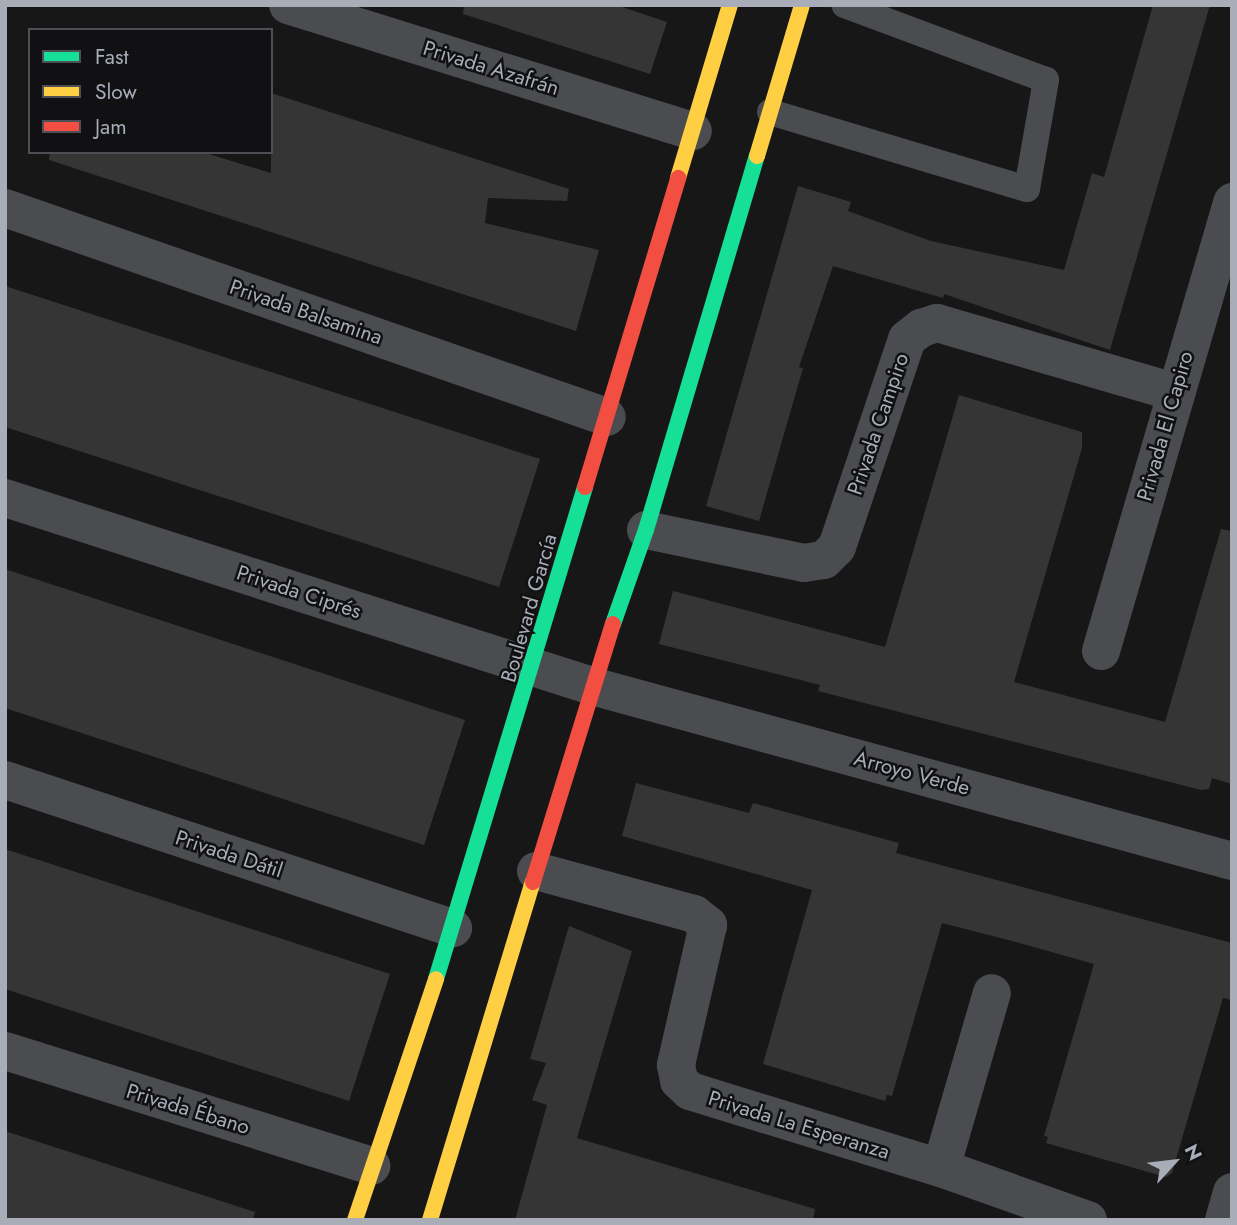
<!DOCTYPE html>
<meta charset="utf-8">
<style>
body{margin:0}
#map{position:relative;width:1237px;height:1225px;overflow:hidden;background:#171717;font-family:Jost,sans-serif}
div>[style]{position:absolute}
.building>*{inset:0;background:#353536}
.lane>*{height:26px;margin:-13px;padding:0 13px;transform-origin:13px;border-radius:13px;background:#4b4c50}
.street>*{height:38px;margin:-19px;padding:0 19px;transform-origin:19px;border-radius:19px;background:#4b4c50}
.fast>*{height:16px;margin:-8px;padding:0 8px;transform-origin:8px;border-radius:8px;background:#16e098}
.slow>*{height:16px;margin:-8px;padding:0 8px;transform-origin:8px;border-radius:8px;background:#ffcf43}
.jam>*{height:16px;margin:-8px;padding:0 8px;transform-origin:8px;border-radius:8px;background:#f24e42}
span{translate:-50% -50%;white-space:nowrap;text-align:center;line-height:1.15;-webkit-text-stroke:5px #111113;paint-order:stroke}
.street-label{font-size:21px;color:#a8adb8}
.frame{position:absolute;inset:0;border:7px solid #a8adb8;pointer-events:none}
.legend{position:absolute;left:28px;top:28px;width:245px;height:126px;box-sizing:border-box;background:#111113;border:2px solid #4d4f55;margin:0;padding:9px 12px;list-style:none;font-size:21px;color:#a8adb8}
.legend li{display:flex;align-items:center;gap:14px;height:35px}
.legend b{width:35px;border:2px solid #4d4f55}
.north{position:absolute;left:1139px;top:1127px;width:70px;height:70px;-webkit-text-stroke:5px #111113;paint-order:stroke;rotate:63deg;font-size:19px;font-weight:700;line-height:28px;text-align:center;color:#a8adb8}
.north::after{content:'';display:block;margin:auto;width:24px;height:32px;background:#a8adb8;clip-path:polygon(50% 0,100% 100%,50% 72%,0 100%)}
</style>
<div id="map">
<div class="building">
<i style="clip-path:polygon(464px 5px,616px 5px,667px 22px,650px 74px,463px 14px)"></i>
<i style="clip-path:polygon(1153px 5px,1210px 5px,1110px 350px,944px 294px,943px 298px,833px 266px,799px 367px,803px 368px,759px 521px,706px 506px,798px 186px,851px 202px,848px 211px,931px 241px,1064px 270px,1092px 173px,1104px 177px)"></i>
<i style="clip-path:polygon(271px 93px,569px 189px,567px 201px,488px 198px,485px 223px,599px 250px,576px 331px,49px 160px,50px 152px,202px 152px,271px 173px)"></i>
<i style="clip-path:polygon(5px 286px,540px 459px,499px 587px,5px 427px)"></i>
<i style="clip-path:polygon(959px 395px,1082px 432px,1082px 448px,1014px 682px,1165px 722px,1221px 529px,1232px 531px,1232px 784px,1212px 778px,1209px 789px,1201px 790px,818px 691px,820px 685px,659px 644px,673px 591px,885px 647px)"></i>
<i style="clip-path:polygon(5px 569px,465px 720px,424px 845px,5px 708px)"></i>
<i style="clip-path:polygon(636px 783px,749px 813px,753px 803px,899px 843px,896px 853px,1232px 943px,1232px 1000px,1223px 998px,1172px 1173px,1166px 1177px,1046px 1143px,1048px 1137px,1044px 1136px,1094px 964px,1012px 941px,942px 923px,892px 1096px,887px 1095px,885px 1101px,763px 1064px,812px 890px,622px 836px)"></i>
<i style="clip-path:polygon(5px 849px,390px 974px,349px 1101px,5px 989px)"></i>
<i style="clip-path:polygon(569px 926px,632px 951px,577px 1138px,815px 1209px,813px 1220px,515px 1220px,547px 1105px,532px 1100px,546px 1063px,530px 1059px)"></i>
<i style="clip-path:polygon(5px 1131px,255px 1212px,253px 1220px,5px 1220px)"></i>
</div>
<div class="lane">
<i style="left:770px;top:112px;width:268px;rotate:16.7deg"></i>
<i style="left:1027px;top:189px;width:111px;rotate:-80.1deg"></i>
<i style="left:1046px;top:80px;width:215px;rotate:-159.6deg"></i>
</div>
<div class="street">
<i style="left:288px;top:5px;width:424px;rotate:17.3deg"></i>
<i style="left:5px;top:208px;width:637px;rotate:19.15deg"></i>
<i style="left:5px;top:498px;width:616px;rotate:17.76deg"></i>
<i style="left:592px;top:686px;width:663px;rotate:15.29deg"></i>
<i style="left:646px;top:530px;width:161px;rotate:11.8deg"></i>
<i style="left:804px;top:563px;width:20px;rotate:-9deg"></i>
<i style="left:824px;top:560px;width:18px;rotate:-45deg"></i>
<i style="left:837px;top:547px;width:219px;rotate:-71.4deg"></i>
<i style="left:907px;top:339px;width:18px;rotate:-38deg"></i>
<i style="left:921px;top:328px;width:17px;rotate:-17deg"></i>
<i style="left:937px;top:323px;width:247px;rotate:16.2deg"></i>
<i style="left:1101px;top:651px;width:468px;rotate:-73.7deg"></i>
<i style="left:5px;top:780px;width:472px;rotate:18.3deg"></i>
<i style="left:536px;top:871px;width:164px;rotate:15.2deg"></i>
<i style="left:694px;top:914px;width:18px;rotate:38deg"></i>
<i style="left:708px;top:925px;width:144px;rotate:102.9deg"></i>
<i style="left:676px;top:1065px;width:16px;rotate:79deg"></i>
<i style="left:679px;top:1081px;width:15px;rotate:42deg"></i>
<i style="left:690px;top:1091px;width:263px;rotate:17.1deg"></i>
<i style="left:941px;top:1168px;width:156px;rotate:19.5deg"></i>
<i style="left:5px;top:1051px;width:384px;rotate:17.4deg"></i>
<i style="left:941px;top:1168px;width:182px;rotate:-73.8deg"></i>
<i style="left:1224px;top:1220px;width:29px;rotate:-74deg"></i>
</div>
<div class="fast">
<i style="left:613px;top:624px;width:100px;rotate:-70.7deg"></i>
<i style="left:646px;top:530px;width:390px;rotate:-73.5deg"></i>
<i style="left:436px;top:979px;width:514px;rotate:-73.15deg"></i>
</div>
<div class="slow">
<i style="left:757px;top:156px;width:158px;rotate:-73.4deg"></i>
<i style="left:678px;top:178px;width:181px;rotate:-73.3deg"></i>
<i style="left:355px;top:1220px;width:254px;rotate:-71.4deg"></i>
<i style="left:430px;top:1220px;width:353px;rotate:-73.1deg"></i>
</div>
<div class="jam">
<i style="left:585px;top:487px;width:323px;rotate:-73.2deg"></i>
<i style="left:533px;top:882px;width:270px;rotate:-72.8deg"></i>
</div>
<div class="street-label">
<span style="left:491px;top:68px;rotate:17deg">Privada Azafrán</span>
<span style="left:306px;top:312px;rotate:19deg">Privada Balsamina</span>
<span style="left:878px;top:424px;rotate:-71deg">Privada Campiro</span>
<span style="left:1165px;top:426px;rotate:-74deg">Privada El Capiro</span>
<span style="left:299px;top:592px;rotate:18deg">Privada Ciprés</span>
<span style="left:529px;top:608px;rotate:-74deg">Boulevard García</span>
<span style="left:912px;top:773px;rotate:15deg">Arroyo Verde</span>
<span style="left:229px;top:854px;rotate:18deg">Privada Dátil</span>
<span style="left:188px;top:1109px;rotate:17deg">Privada Ébano</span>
<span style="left:799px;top:1125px;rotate:17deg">Privada La Esperanza</span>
</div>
<div class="frame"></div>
<ul class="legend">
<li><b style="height:9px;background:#16e098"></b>Fast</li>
<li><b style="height:9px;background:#ffcf43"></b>Slow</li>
<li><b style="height:9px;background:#f24e42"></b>Jam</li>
</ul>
<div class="north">N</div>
</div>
